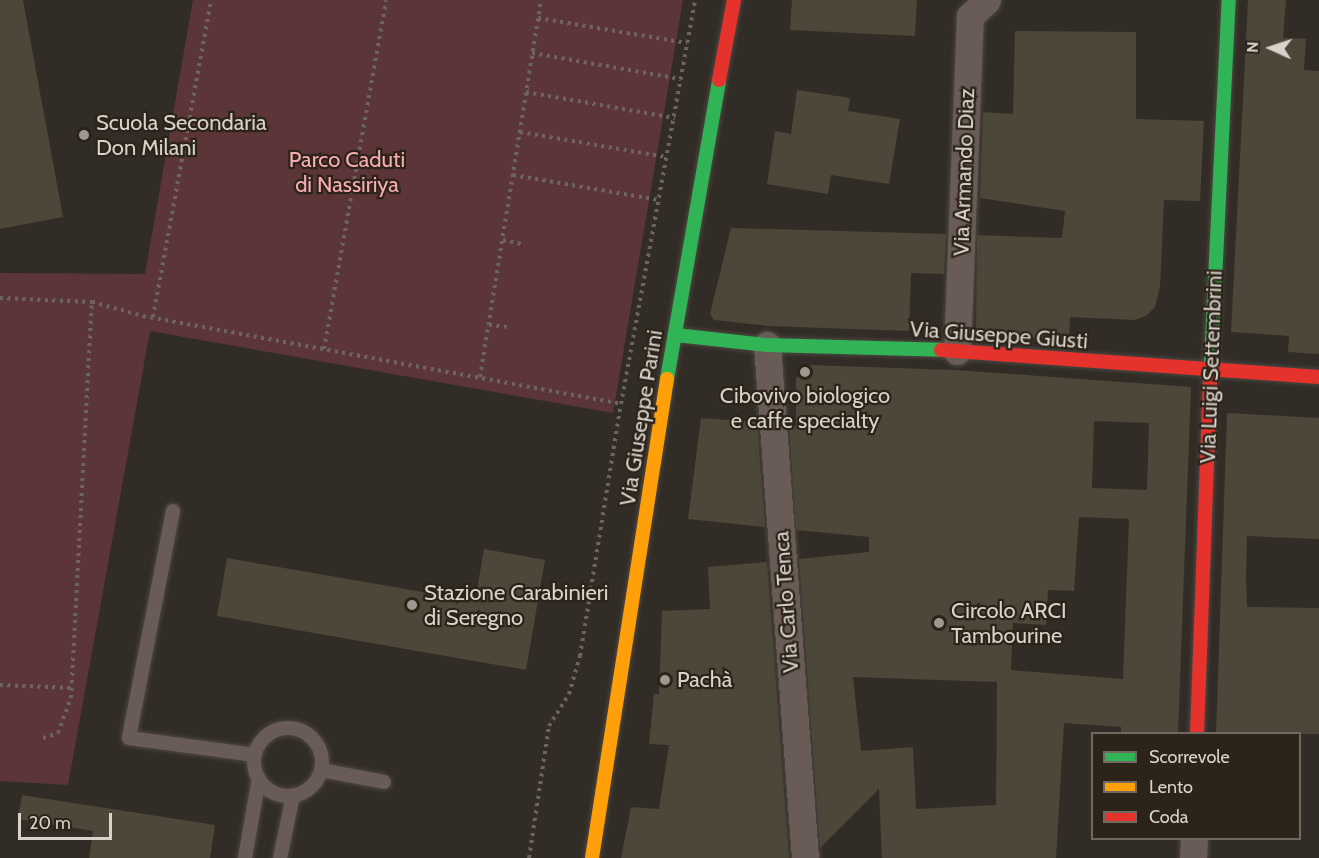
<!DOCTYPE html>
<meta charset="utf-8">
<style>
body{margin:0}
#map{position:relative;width:1319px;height:858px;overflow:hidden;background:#322c26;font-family:Cabin,sans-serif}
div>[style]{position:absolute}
.green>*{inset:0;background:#5c3538}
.building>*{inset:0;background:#4c4738}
.path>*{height:4px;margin-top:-2px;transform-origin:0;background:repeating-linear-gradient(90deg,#6e645e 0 3px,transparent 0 7.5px)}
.roads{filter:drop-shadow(0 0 2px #4c4741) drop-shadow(0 0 2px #4c4741)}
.lane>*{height:14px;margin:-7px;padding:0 7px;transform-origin:7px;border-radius:7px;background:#695b55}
.lane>.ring{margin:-7px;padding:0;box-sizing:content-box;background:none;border:14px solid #695b55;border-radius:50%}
.street>*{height:27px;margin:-13.5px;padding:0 13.5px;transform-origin:13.5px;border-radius:13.5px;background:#695b55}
.fast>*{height:14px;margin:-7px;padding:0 7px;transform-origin:7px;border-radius:7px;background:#30b455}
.slow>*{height:14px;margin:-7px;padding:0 7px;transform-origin:7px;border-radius:7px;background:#ff9f0a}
.jam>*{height:14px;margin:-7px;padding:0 7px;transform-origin:7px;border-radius:7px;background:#e5322d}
.dots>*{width:16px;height:16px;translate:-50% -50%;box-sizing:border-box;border:3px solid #2c2319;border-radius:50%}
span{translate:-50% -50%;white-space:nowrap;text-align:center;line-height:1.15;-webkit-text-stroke:4.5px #2c2319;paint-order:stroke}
.poi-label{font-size:22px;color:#d8d2cb}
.left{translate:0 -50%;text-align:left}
.park-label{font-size:22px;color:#f9abb2}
.street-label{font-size:22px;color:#d8d2cb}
.legend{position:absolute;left:1091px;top:732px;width:210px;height:108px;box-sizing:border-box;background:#2c2319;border:2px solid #716960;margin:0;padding:8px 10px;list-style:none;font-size:18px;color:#d8d2cb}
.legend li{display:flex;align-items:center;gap:12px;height:30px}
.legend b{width:30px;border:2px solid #716960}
.north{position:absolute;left:1241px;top:18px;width:60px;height:60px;-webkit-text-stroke:4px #2c2319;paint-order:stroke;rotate:273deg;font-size:16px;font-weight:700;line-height:24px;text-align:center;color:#d8d2cb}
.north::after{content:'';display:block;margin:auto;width:21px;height:27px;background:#d8d2cb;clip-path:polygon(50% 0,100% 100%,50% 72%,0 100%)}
.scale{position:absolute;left:18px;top:813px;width:94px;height:27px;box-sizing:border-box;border:3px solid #d8d2cb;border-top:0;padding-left:8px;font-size:18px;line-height:21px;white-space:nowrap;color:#d8d2cb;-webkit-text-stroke:4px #2c2319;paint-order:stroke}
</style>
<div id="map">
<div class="green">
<i style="clip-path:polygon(193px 0,683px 0,613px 413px,150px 331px,68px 785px,0 781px,0 273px,145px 274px)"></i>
</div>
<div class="building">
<i style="clip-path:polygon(0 0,23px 0,63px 217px,0 229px)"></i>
<i style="clip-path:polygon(792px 0,917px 0,915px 36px,790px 30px)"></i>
<i style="clip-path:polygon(1248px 0,1286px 0,1283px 38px,1306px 39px,1304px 70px,1319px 71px,1319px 354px,1288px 352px,1289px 336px,1231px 332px)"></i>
<i style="clip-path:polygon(1015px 31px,1136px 32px,1136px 119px,1204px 121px,1200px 201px,1164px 200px,1160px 287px,1155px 307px,1146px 316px,1135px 320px,1070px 317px,1069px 340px,976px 334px,977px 235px,1062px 238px,1065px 211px,980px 198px,983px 112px,1013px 114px)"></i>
<i style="clip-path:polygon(797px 90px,850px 98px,848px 111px,900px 119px,889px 184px,831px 175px,828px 194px,767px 184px,775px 131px,791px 134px)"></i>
<i style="clip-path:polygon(731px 228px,946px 234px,944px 274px,911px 273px,909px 331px,768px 326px,714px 320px,710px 314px)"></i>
<i style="clip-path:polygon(evenodd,808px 365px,956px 370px,1191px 387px,1178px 734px,1121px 734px,1121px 727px,1064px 723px,1056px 858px,882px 858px,879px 789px,820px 848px,799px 559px,869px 552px,869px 537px,796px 530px,789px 425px,796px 426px,796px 379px,808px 365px,1094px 421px,1149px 423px,1147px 490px,1092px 488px,1094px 421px,808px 365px,1079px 517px,1129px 519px,1123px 679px,1011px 670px,1013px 623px,1046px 625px,1048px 590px,1074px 591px,1079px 517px,808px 365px,853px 677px,997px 682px,996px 805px,916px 809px,913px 747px,861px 751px,853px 677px)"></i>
<i style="clip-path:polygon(1227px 413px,1319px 418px,1319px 539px,1247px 536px,1246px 573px,1247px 607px,1319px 608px,1319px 734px,1216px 734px)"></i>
<i style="clip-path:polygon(701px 418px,757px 422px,765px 527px,688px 519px)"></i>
<i style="clip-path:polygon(484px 549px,545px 560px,526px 670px,217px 616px,227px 558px,475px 601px)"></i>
<i style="clip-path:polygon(767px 562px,789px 858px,621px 858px,631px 807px,659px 809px,669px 745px,649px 744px,654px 694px,659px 694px,662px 611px,710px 609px,708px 567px)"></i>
<i style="clip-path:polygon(22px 795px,215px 825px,210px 858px,89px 858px,93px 831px,18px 819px)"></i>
</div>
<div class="path">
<i style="left:538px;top:18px;width:151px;rotate:9.5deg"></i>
<i style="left:532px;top:53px;width:151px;rotate:9.9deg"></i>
<i style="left:526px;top:92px;width:151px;rotate:9.9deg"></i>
<i style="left:520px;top:132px;width:149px;rotate:9.7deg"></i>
<i style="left:513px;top:175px;width:148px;rotate:9.7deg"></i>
<i style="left:503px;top:240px;width:19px;rotate:12deg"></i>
<i style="left:0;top:298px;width:92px;rotate:2.5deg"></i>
<i style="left:92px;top:302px;width:53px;rotate:15.4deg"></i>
<i style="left:143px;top:316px;width:486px;rotate:10.4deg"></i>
<i style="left:621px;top:404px;width:411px;rotate:-79.6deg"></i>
<i style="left:153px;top:317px;width:322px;rotate:-79.6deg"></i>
<i style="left:489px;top:325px;width:18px;rotate:6deg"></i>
<i style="left:324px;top:349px;width:354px;rotate:-79.9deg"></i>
<i style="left:480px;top:377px;width:382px;rotate:-80.8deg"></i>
<i style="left:0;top:685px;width:72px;rotate:2.4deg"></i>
<i style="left:43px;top:738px;width:16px;rotate:-18deg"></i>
<i style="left:58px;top:733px;width:37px;rotate:-70deg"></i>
<i style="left:71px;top:698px;width:397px;rotate:-87deg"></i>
<i style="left:529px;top:858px;width:134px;rotate:-81.4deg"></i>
<i style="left:549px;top:726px;width:38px;rotate:-58deg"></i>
<i style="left:569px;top:694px;width:40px;rotate:-74deg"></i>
<i style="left:580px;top:656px;width:255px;rotate:-80.8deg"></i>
</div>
<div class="roads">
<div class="lane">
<i style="left:173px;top:511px;width:231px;rotate:101deg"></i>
<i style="left:129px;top:738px;width:127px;rotate:7.7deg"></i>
<i class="ring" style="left:254px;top:728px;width:54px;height:54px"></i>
<i style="left:321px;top:770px;width:64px;rotate:10.8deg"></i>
<i style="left:245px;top:858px;width:81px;rotate:-80.1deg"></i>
<i style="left:280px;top:858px;width:64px;rotate:-78.3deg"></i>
</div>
<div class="street">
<i style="left:767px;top:345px;width:514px;rotate:85.76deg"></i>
<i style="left:957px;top:351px;width:335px;rotate:-87.8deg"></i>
<i style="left:970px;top:16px;width:23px;rotate:-43deg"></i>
<i style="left:1193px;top:858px;width:20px;rotate:-87deg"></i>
</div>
<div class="fast">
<i style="left:676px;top:335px;width:92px;rotate:6.3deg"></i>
<i style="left:767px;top:345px;width:174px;rotate:1.6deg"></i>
<i style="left:667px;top:379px;width:303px;rotate:-80.1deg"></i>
<i style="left:1210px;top:382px;width:382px;rotate:-87.2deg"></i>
</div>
<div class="slow">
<i style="left:592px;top:858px;width:485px;rotate:-81.1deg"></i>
</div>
<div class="jam">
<i style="left:719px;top:80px;width:81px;rotate:-79.4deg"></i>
<i style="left:941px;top:350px;width:379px;rotate:4.1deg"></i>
<i style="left:1197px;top:734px;width:352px;rotate:-87.9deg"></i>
</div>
</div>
<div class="dots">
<i style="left:84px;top:135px;background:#9e9891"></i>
<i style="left:805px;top:372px;background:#9e9891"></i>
<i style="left:412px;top:605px;background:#9e9891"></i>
<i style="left:939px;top:623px;background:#9e9891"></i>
<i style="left:665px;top:680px;background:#9e9891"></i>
</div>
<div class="poi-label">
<span class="left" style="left:96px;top:135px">Scuola Secondaria<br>Don Milani</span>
<span style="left:805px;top:408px">Cibovivo biologico<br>e caffe specialty</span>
<span class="left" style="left:424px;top:605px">Stazione Carabinieri<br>di Seregno</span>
<span class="left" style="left:951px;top:623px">Circolo ARCI<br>Tambourine</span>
<span class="left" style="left:677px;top:680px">Pachà</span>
</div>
<div class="park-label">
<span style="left:347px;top:172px">Parco Caduti<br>di Nassiriya</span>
</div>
<div class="street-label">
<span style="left:964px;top:172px;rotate:-88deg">Via Armando Diaz</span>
<span style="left:999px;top:335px;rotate:4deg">Via Giuseppe Giusti</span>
<span style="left:1211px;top:367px;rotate:-88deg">Via Luigi Settembrini</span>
<span style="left:641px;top:418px;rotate:-81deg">Via Giuseppe Parini</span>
<span style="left:786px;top:602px;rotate:-94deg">Via Carlo Tenca</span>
</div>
<ul class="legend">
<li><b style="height:8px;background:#30b455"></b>Scorrevole</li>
<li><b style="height:8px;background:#ff9f0a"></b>Lento</li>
<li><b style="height:8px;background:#e5322d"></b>Coda</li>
</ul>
<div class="north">N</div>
<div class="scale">20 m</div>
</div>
